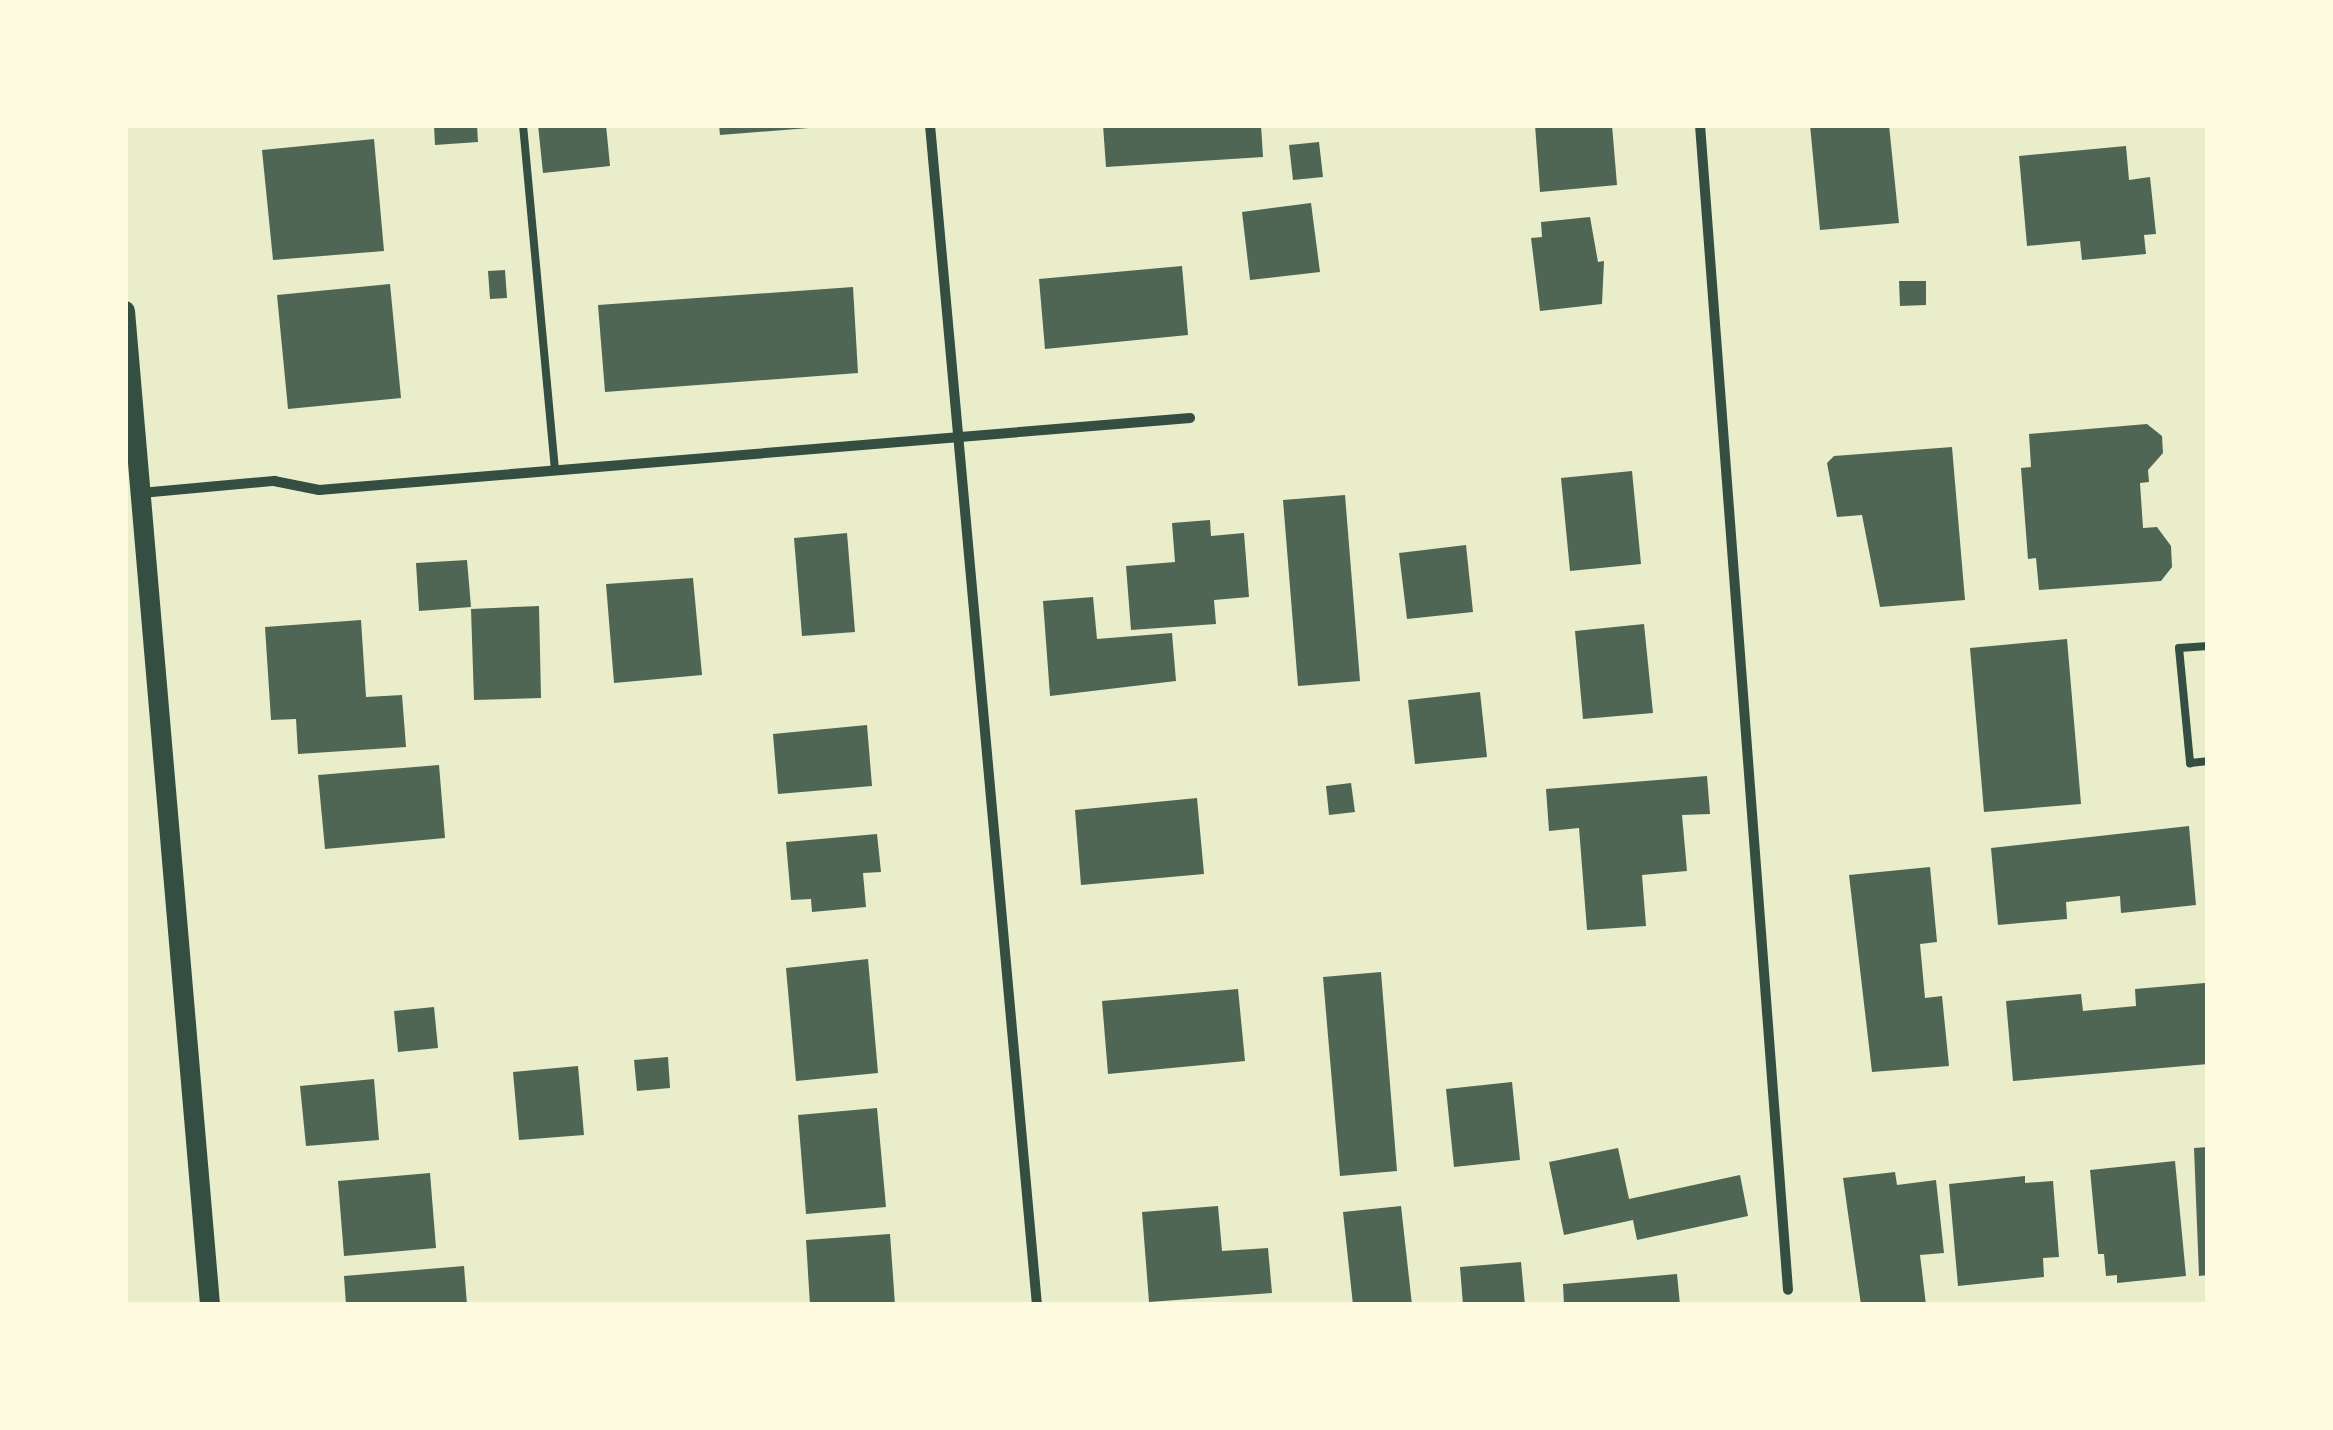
<!DOCTYPE html>
<style>
body{margin:0}
#map{position:relative;width:2333px;height:1430px;overflow:hidden;background:#e9edc9;font-family:"Archivo Narrow",sans-serif}
div>[style]{position:absolute}
.building>*{inset:0;background:#4f6655}
.service>*{height:8px;margin:-4px;padding:0 4px;transform-origin:4px;border-radius:4px;background:#344e41}
.minor>*{height:10px;margin:-5px;padding:0 5px;transform-origin:5px;border-radius:5px;background:#344e41}
.secondary>*{height:20px;margin:-10px;padding:0 10px;transform-origin:10px;border-radius:10px;background:#344e41}
span{translate:-50% -50%;white-space:nowrap;text-align:center;line-height:1.15;-webkit-text-stroke:8px #fefae0;paint-order:stroke}
.frame{position:absolute;inset:0;border:128px solid #fefae0;pointer-events:none}
</style>
<div id="map">
<div class="building">
<i style="clip-path:polygon(434px 125px,477px 125px,478px 142px,435px 145px)"></i>
<i style="clip-path:polygon(538px 125px,606px 125px,610px 166px,543px 173px)"></i>
<i style="clip-path:polygon(719px 125px,808px 125px,809px 128px,720px 135px)"></i>
<i style="clip-path:polygon(1103px 125px,1261px 125px,1263px 157px,1106px 167px)"></i>
<i style="clip-path:polygon(1535px 125px,1612px 125px,1617px 185px,1540px 192px)"></i>
<i style="clip-path:polygon(1810px 125px,1889px 125px,1899px 223px,1820px 230px)"></i>
<i style="clip-path:polygon(374px 139px,384px 251px,273px 260px,262px 150px)"></i>
<i style="clip-path:polygon(1319px 142px,1323px 177px,1293px 180px,1289px 145px)"></i>
<i style="clip-path:polygon(2126px 146px,2129px 180px,2150px 177px,2156px 234px,2144px 235px,2146px 254px,2082px 260px,2080px 241px,2027px 246px,2019px 156px)"></i>
<i style="clip-path:polygon(1311px 203px,1320px 272px,1250px 280px,1242px 212px)"></i>
<i style="clip-path:polygon(1590px 217px,1598px 262px,1604px 261px,1602px 304px,1540px 311px,1531px 238px,1542px 237px,1541px 222px)"></i>
<i style="clip-path:polygon(1182px 266px,1188px 335px,1045px 349px,1039px 279px)"></i>
<i style="clip-path:polygon(505px 270px,507px 298px,490px 299px,488px 271px)"></i>
<i style="clip-path:polygon(1899px 281px,1926px 281px,1926px 305px,1900px 306px)"></i>
<i style="clip-path:polygon(390px 284px,401px 398px,288px 409px,277px 295px)"></i>
<i style="clip-path:polygon(853px 287px,858px 373px,605px 392px,598px 305px)"></i>
<i style="clip-path:polygon(2147px 424px,2162px 436px,2163px 453px,2148px 470px,2149px 482px,2140px 483px,2143px 528px,2157px 527px,2171px 546px,2172px 567px,2161px 581px,2039px 590px,2036px 558px,2028px 559px,2021px 468px,2031px 467px,2029px 434px)"></i>
<i style="clip-path:polygon(1952px 447px,1965px 600px,1880px 607px,1862px 515px,1837px 517px,1827px 463px,1834px 456px)"></i>
<i style="clip-path:polygon(1632px 471px,1641px 564px,1570px 571px,1561px 478px)"></i>
<i style="clip-path:polygon(1345px 495px,1360px 681px,1298px 686px,1283px 500px)"></i>
<i style="clip-path:polygon(1210px 520px,1211px 536px,1244px 533px,1249px 597px,1214px 600px,1216px 624px,1131px 630px,1126px 566px,1175px 562px,1172px 523px)"></i>
<i style="clip-path:polygon(847px 533px,855px 632px,802px 636px,794px 538px)"></i>
<i style="clip-path:polygon(1466px 545px,1473px 612px,1407px 619px,1399px 553px)"></i>
<i style="clip-path:polygon(467px 560px,471px 607px,419px 611px,416px 563px)"></i>
<i style="clip-path:polygon(693px 578px,702px 675px,614px 683px,606px 584px)"></i>
<i style="clip-path:polygon(1093px 597px,1097px 639px,1172px 633px,1176px 681px,1050px 696px,1043px 601px)"></i>
<i style="clip-path:polygon(539px 606px,541px 698px,474px 700px,471px 609px)"></i>
<i style="clip-path:polygon(361px 620px,366px 697px,402px 695px,406px 747px,298px 754px,296px 719px,271px 720px,265px 627px)"></i>
<i style="clip-path:polygon(1644px 624px,1653px 713px,1583px 719px,1575px 631px)"></i>
<i style="clip-path:polygon(2067px 639px,2081px 804px,1984px 812px,1970px 648px)"></i>
<i style="clip-path:polygon(1480px 692px,1487px 757px,1415px 764px,1408px 700px)"></i>
<i style="clip-path:polygon(867px 725px,872px 786px,778px 794px,773px 734px)"></i>
<i style="clip-path:polygon(439px 765px,445px 838px,325px 849px,318px 775px)"></i>
<i style="clip-path:polygon(1707px 776px,1710px 814px,1682px 815px,1687px 871px,1642px 875px,1646px 926px,1587px 930px,1579px 828px,1549px 831px,1546px 789px)"></i>
<i style="clip-path:polygon(1351px 783px,1355px 812px,1329px 815px,1326px 786px)"></i>
<i style="clip-path:polygon(1197px 798px,1204px 874px,1081px 885px,1075px 810px)"></i>
<i style="clip-path:polygon(2189px 826px,2196px 905px,2121px 913px,2120px 896px,2066px 902px,2067px 919px,1998px 925px,1991px 848px)"></i>
<i style="clip-path:polygon(877px 834px,881px 872px,863px 873px,866px 907px,812px 912px,811px 899px,791px 900px,786px 842px)"></i>
<i style="clip-path:polygon(1930px 867px,1937px 942px,1920px 944px,1925px 998px,1942px 996px,1949px 1066px,1872px 1072px,1849px 875px)"></i>
<i style="clip-path:polygon(868px 959px,878px 1073px,796px 1081px,786px 968px)"></i>
<i style="clip-path:polygon(1381px 972px,1397px 1171px,1340px 1176px,1323px 977px)"></i>
<i style="clip-path:polygon(2205px 983px,2208px 1064px,2013px 1081px,2006px 1001px,2081px 994px,2083px 1011px,2136px 1006px,2135px 989px)"></i>
<i style="clip-path:polygon(1238px 989px,1245px 1061px,1108px 1074px,1102px 1001px)"></i>
<i style="clip-path:polygon(434px 1007px,438px 1048px,398px 1052px,394px 1011px)"></i>
<i style="clip-path:polygon(668px 1057px,670px 1088px,637px 1091px,634px 1060px)"></i>
<i style="clip-path:polygon(578px 1066px,584px 1135px,519px 1140px,513px 1072px)"></i>
<i style="clip-path:polygon(374px 1079px,379px 1140px,306px 1146px,300px 1086px)"></i>
<i style="clip-path:polygon(1512px 1082px,1520px 1160px,1454px 1167px,1446px 1089px)"></i>
<i style="clip-path:polygon(877px 1108px,886px 1207px,806px 1214px,798px 1115px)"></i>
<i style="clip-path:polygon(2208px 1147px,2208px 1275px,2199px 1276px,2194px 1148px)"></i>
<i style="clip-path:polygon(1618px 1148px,1629px 1199px,1740px 1175px,1748px 1216px,1637px 1240px,1633px 1220px,1564px 1235px,1549px 1162px)"></i>
<i style="clip-path:polygon(2175px 1161px,2186px 1276px,2117px 1283px,2117px 1275px,2106px 1276px,2104px 1254px,2098px 1254px,2090px 1170px)"></i>
<i style="clip-path:polygon(1895px 1172px,1897px 1185px,1936px 1180px,1944px 1253px,1920px 1255px,1926px 1305px,1861px 1305px,1843px 1178px)"></i>
<i style="clip-path:polygon(430px 1173px,436px 1248px,344px 1256px,338px 1181px)"></i>
<i style="clip-path:polygon(2025px 1176px,2025px 1183px,2053px 1181px,2059px 1257px,2043px 1258px,2044px 1277px,1958px 1286px,1949px 1184px)"></i>
<i style="clip-path:polygon(1218px 1206px,1222px 1251px,1268px 1248px,1272px 1293px,1149px 1302px,1142px 1212px)"></i>
<i style="clip-path:polygon(1401px 1206px,1412px 1305px,1353px 1305px,1343px 1212px)"></i>
<i style="clip-path:polygon(890px 1234px,895px 1305px,810px 1305px,806px 1240px)"></i>
<i style="clip-path:polygon(1521px 1262px,1525px 1305px,1463px 1305px,1460px 1267px)"></i>
<i style="clip-path:polygon(464px 1266px,467px 1305px,346px 1305px,344px 1276px)"></i>
<i style="clip-path:polygon(1677px 1274px,1680px 1305px,1564px 1305px,1563px 1284px)"></i>
</div>
<div class="service">
<i style="left:523px;top:125px;width:347px;rotate:84.7deg"></i>
<i style="left:2208px;top:646px;width:29px;rotate:176deg"></i>
<i style="left:2179px;top:648px;width:116px;rotate:84.5deg"></i>
<i style="left:2190px;top:763px;width:18px;rotate:-6deg"></i>
</div>
<div class="minor">
<i style="left:930px;top:125px;width:1185px;rotate:84.82deg"></i>
<i style="left:1700px;top:125px;width:1168px;rotate:85.68deg"></i>
<i style="left:141px;top:493px;width:134px;rotate:-5.2deg"></i>
<i style="left:274px;top:481px;width:46px;rotate:11.3deg"></i>
<i style="left:319px;top:490px;width:874px;rotate:-4.73deg"></i>
</div>
<div class="secondary">
<i style="left:125px;top:311px;width:998px;rotate:85.11deg"></i>
</div>
<div class="frame"></div>
</div>
